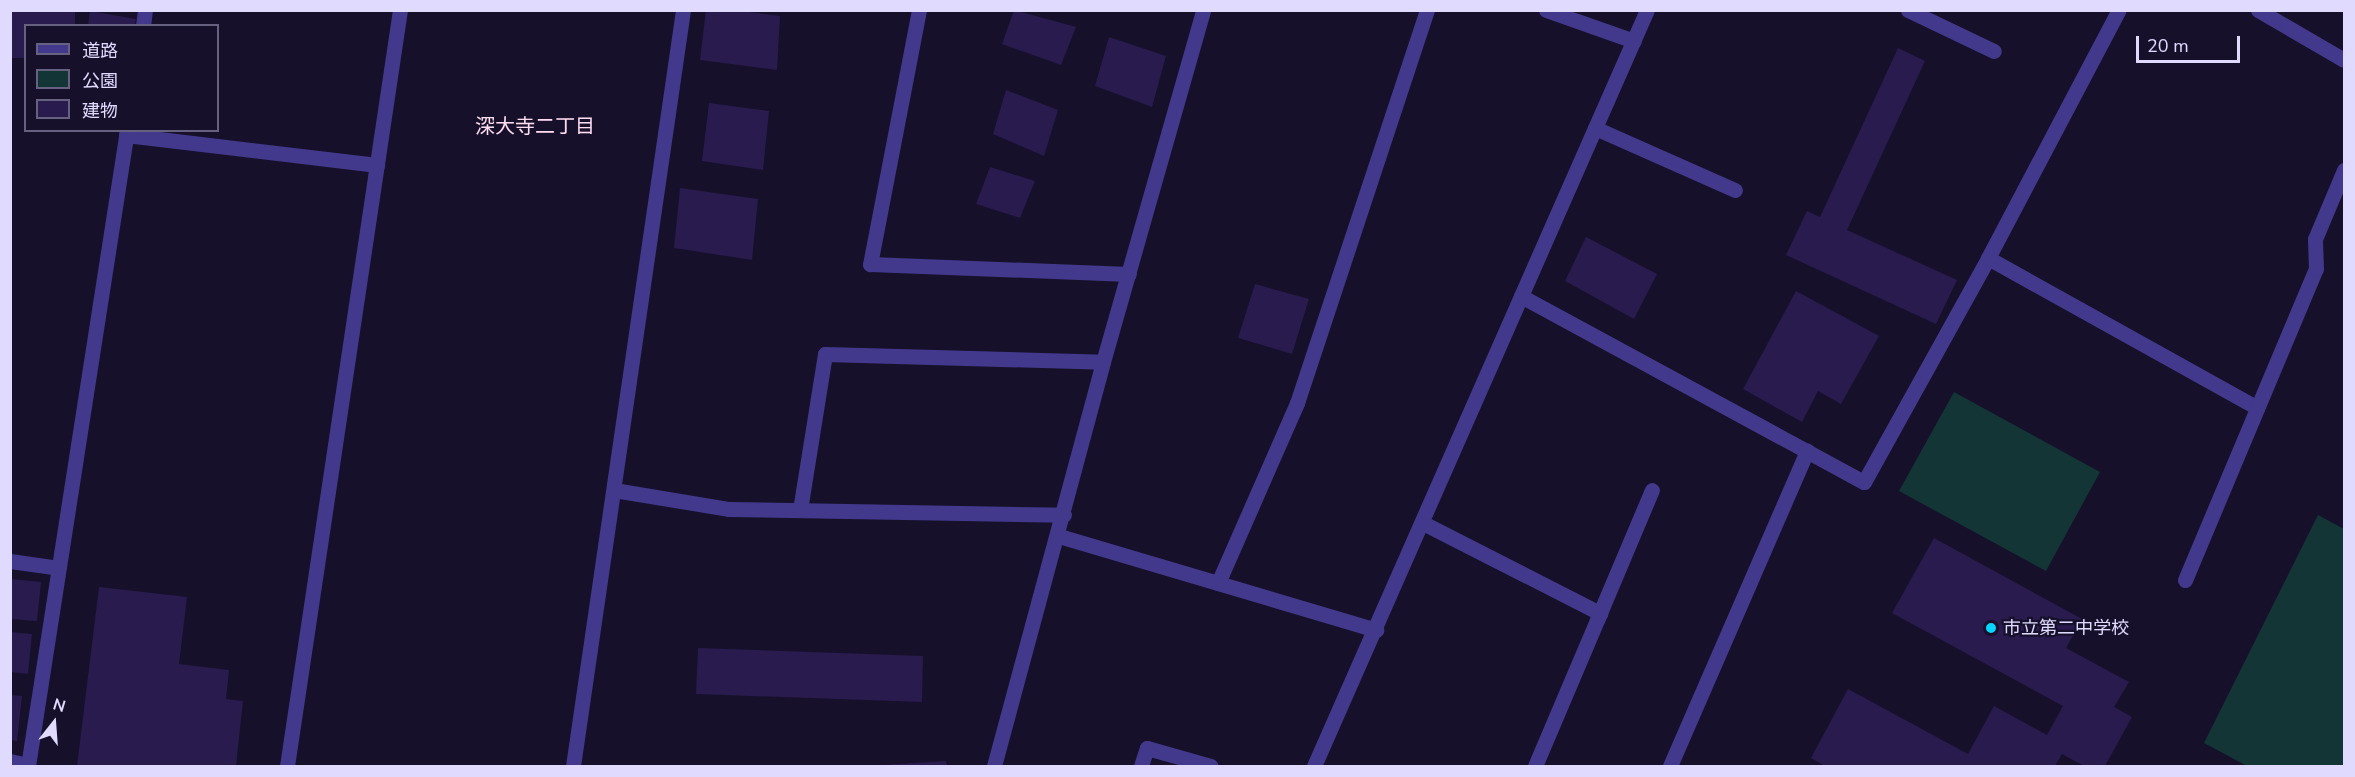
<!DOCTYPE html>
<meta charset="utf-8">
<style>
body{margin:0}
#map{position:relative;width:2355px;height:777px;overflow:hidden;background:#16102b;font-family:"Nunito Sans","Noto Sans JP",sans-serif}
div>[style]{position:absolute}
.green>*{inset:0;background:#133536}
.building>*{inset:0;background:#291b4d}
.lane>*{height:15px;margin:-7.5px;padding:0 7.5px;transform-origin:7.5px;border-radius:7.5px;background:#42398c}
.street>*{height:15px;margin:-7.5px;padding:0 7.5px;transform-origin:7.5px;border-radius:7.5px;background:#42398c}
.dots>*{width:16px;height:16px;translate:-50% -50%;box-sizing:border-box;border:3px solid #16102b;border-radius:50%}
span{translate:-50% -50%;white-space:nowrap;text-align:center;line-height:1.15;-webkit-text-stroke:4.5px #16102b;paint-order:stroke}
.poi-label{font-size:18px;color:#e1daff}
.left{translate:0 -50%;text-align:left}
.neighbourhood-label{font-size:20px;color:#ffdcf0}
.frame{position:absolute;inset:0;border:12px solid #e1daff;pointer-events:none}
.legend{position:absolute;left:24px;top:24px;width:195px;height:108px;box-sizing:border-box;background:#16102b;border:2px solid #676180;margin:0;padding:8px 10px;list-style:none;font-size:18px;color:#e1daff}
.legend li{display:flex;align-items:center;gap:12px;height:30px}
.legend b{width:30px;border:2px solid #676180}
.north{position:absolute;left:24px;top:693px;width:60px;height:60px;-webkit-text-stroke:4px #16102b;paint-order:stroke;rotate:17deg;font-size:16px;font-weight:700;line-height:24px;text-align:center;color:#e1daff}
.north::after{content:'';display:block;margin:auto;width:21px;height:27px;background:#e1daff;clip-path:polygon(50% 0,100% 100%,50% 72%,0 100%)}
.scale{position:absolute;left:2136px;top:36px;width:104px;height:27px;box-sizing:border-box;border:3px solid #e1daff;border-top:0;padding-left:8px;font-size:18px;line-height:21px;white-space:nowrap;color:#e1daff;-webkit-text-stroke:4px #16102b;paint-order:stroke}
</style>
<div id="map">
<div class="green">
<i style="clip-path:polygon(1954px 392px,2100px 472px,2046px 571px,1899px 491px)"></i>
<i style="clip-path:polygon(2318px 515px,2344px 529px,2344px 766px,2247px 766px,2204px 743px)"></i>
</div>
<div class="building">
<i style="clip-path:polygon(10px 10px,75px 10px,75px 26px,26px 26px,26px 58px,10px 58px)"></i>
<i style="clip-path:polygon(706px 10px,734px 10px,780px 16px,777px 70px,700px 60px)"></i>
<i style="clip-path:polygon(1014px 10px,1076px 27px,1061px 65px,1002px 44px)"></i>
<i style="clip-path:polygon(90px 11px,136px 19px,134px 26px,88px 26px)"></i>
<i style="clip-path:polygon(1109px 37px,1166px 56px,1152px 107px,1095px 86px)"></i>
<i style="clip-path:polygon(1898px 48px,1925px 61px,1847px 230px,1957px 280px,1936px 324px,1786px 255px,1807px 211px,1820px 217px)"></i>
<i style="clip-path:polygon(1006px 90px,1058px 110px,1044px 156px,993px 134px)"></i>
<i style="clip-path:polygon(709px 103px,769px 111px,763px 170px,702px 161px)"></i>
<i style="clip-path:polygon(990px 167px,1035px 181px,1020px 218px,976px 204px)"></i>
<i style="clip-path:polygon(680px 188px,758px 199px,752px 260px,674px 248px)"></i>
<i style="clip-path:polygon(1586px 237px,1657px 274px,1634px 319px,1565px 281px)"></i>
<i style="clip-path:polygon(1255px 284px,1309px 299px,1292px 354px,1238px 338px)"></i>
<i style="clip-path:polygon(1796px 291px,1879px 336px,1841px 404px,1818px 391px,1802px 422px,1743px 389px)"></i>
<i style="clip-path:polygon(1934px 538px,2082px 619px,2066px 648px,2129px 682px,2114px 707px,2132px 717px,2105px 766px,2084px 766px,2062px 754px,2055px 766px,1825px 766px,1811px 758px,1848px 689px,1968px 754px,1994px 706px,2047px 735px,2063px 706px,1892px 613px)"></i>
<i style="clip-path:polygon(10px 579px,41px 582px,37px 621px,10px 619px)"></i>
<i style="clip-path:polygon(99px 587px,187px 597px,179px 664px,229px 670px,226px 699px,243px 701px,236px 766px,77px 766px)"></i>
<i style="clip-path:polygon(10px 632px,32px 634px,28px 674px,10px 672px)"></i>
<i style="clip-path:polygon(698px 648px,923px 656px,922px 702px,696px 694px)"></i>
<i style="clip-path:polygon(10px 695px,22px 696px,17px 741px,10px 740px)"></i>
<i style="clip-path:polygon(946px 761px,947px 766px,882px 766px,882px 765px)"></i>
</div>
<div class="lane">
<i style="left:1595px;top:128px;width:153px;rotate:23.9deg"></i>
<i style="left:126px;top:135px;width:253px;rotate:6.8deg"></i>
<i style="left:1988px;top:258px;width:308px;rotate:29.1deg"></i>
<i style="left:10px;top:561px;width:49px;rotate:8.1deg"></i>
<i style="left:2185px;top:580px;width:337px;rotate:-67.2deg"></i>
<i style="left:2316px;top:269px;width:30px;rotate:-92deg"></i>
<i style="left:2315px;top:239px;width:75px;rotate:-67.2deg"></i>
<i style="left:10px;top:761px;width:18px;rotate:13deg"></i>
</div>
<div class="street">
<i style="left:919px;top:10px;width:259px;rotate:100.9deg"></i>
<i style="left:870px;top:264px;width:259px;rotate:2.2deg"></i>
<i style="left:1546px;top:10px;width:93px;rotate:19.4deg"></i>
<i style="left:1908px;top:10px;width:95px;rotate:25.5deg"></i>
<i style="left:2258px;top:10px;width:99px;rotate:30.2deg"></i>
<i style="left:143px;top:26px;width:16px;rotate:-83deg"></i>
<i style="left:1521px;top:296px;width:390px;rotate:28.5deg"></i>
<i style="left:1864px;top:482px;width:256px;rotate:-61deg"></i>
<i style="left:1988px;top:258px;width:280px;rotate:-62.2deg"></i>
<i style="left:614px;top:490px;width:117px;rotate:9.4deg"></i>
<i style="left:729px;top:509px;width:335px;rotate:1deg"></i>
<i style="left:800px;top:510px;width:158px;rotate:-80.9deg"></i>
<i style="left:825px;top:354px;width:278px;rotate:1.6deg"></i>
<i style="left:1423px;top:523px;width:199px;rotate:27deg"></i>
<i style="left:1600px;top:613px;width:166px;rotate:113deg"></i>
<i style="left:1059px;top:536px;width:331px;rotate:16.5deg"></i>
<i style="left:1218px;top:583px;width:197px;rotate:-66.3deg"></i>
<i style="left:1297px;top:403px;width:414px;rotate:-71.7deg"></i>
<i style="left:1597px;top:620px;width:141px;rotate:-67.1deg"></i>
<i style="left:28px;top:766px;width:644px;rotate:-81.15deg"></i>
<i style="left:287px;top:766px;width:764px;rotate:-81.5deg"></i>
<i style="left:573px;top:766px;width:764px;rotate:-81.72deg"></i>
<i style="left:994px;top:766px;width:418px;rotate:-74.9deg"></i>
<i style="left:1103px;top:362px;width:366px;rotate:-74.1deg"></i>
<i style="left:1141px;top:766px;width:19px;rotate:-72deg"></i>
<i style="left:1147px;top:748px;width:66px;rotate:15.7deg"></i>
<i style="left:1314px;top:766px;width:826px;rotate:-66.23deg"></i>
<i style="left:1670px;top:766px;width:344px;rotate:-66.5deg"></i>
</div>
<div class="dots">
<i style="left:1991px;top:628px;background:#06d5ff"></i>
</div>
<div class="poi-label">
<span class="left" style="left:2003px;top:628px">市立第二中学校</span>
</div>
<div class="neighbourhood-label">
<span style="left:535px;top:126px">深大寺二丁目</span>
</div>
<div class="frame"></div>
<ul class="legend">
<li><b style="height:8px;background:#42398c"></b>道路</li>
<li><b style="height:16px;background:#133536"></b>公園</li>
<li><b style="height:16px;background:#291b4d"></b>建物</li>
</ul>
<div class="north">N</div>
<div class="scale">20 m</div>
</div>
